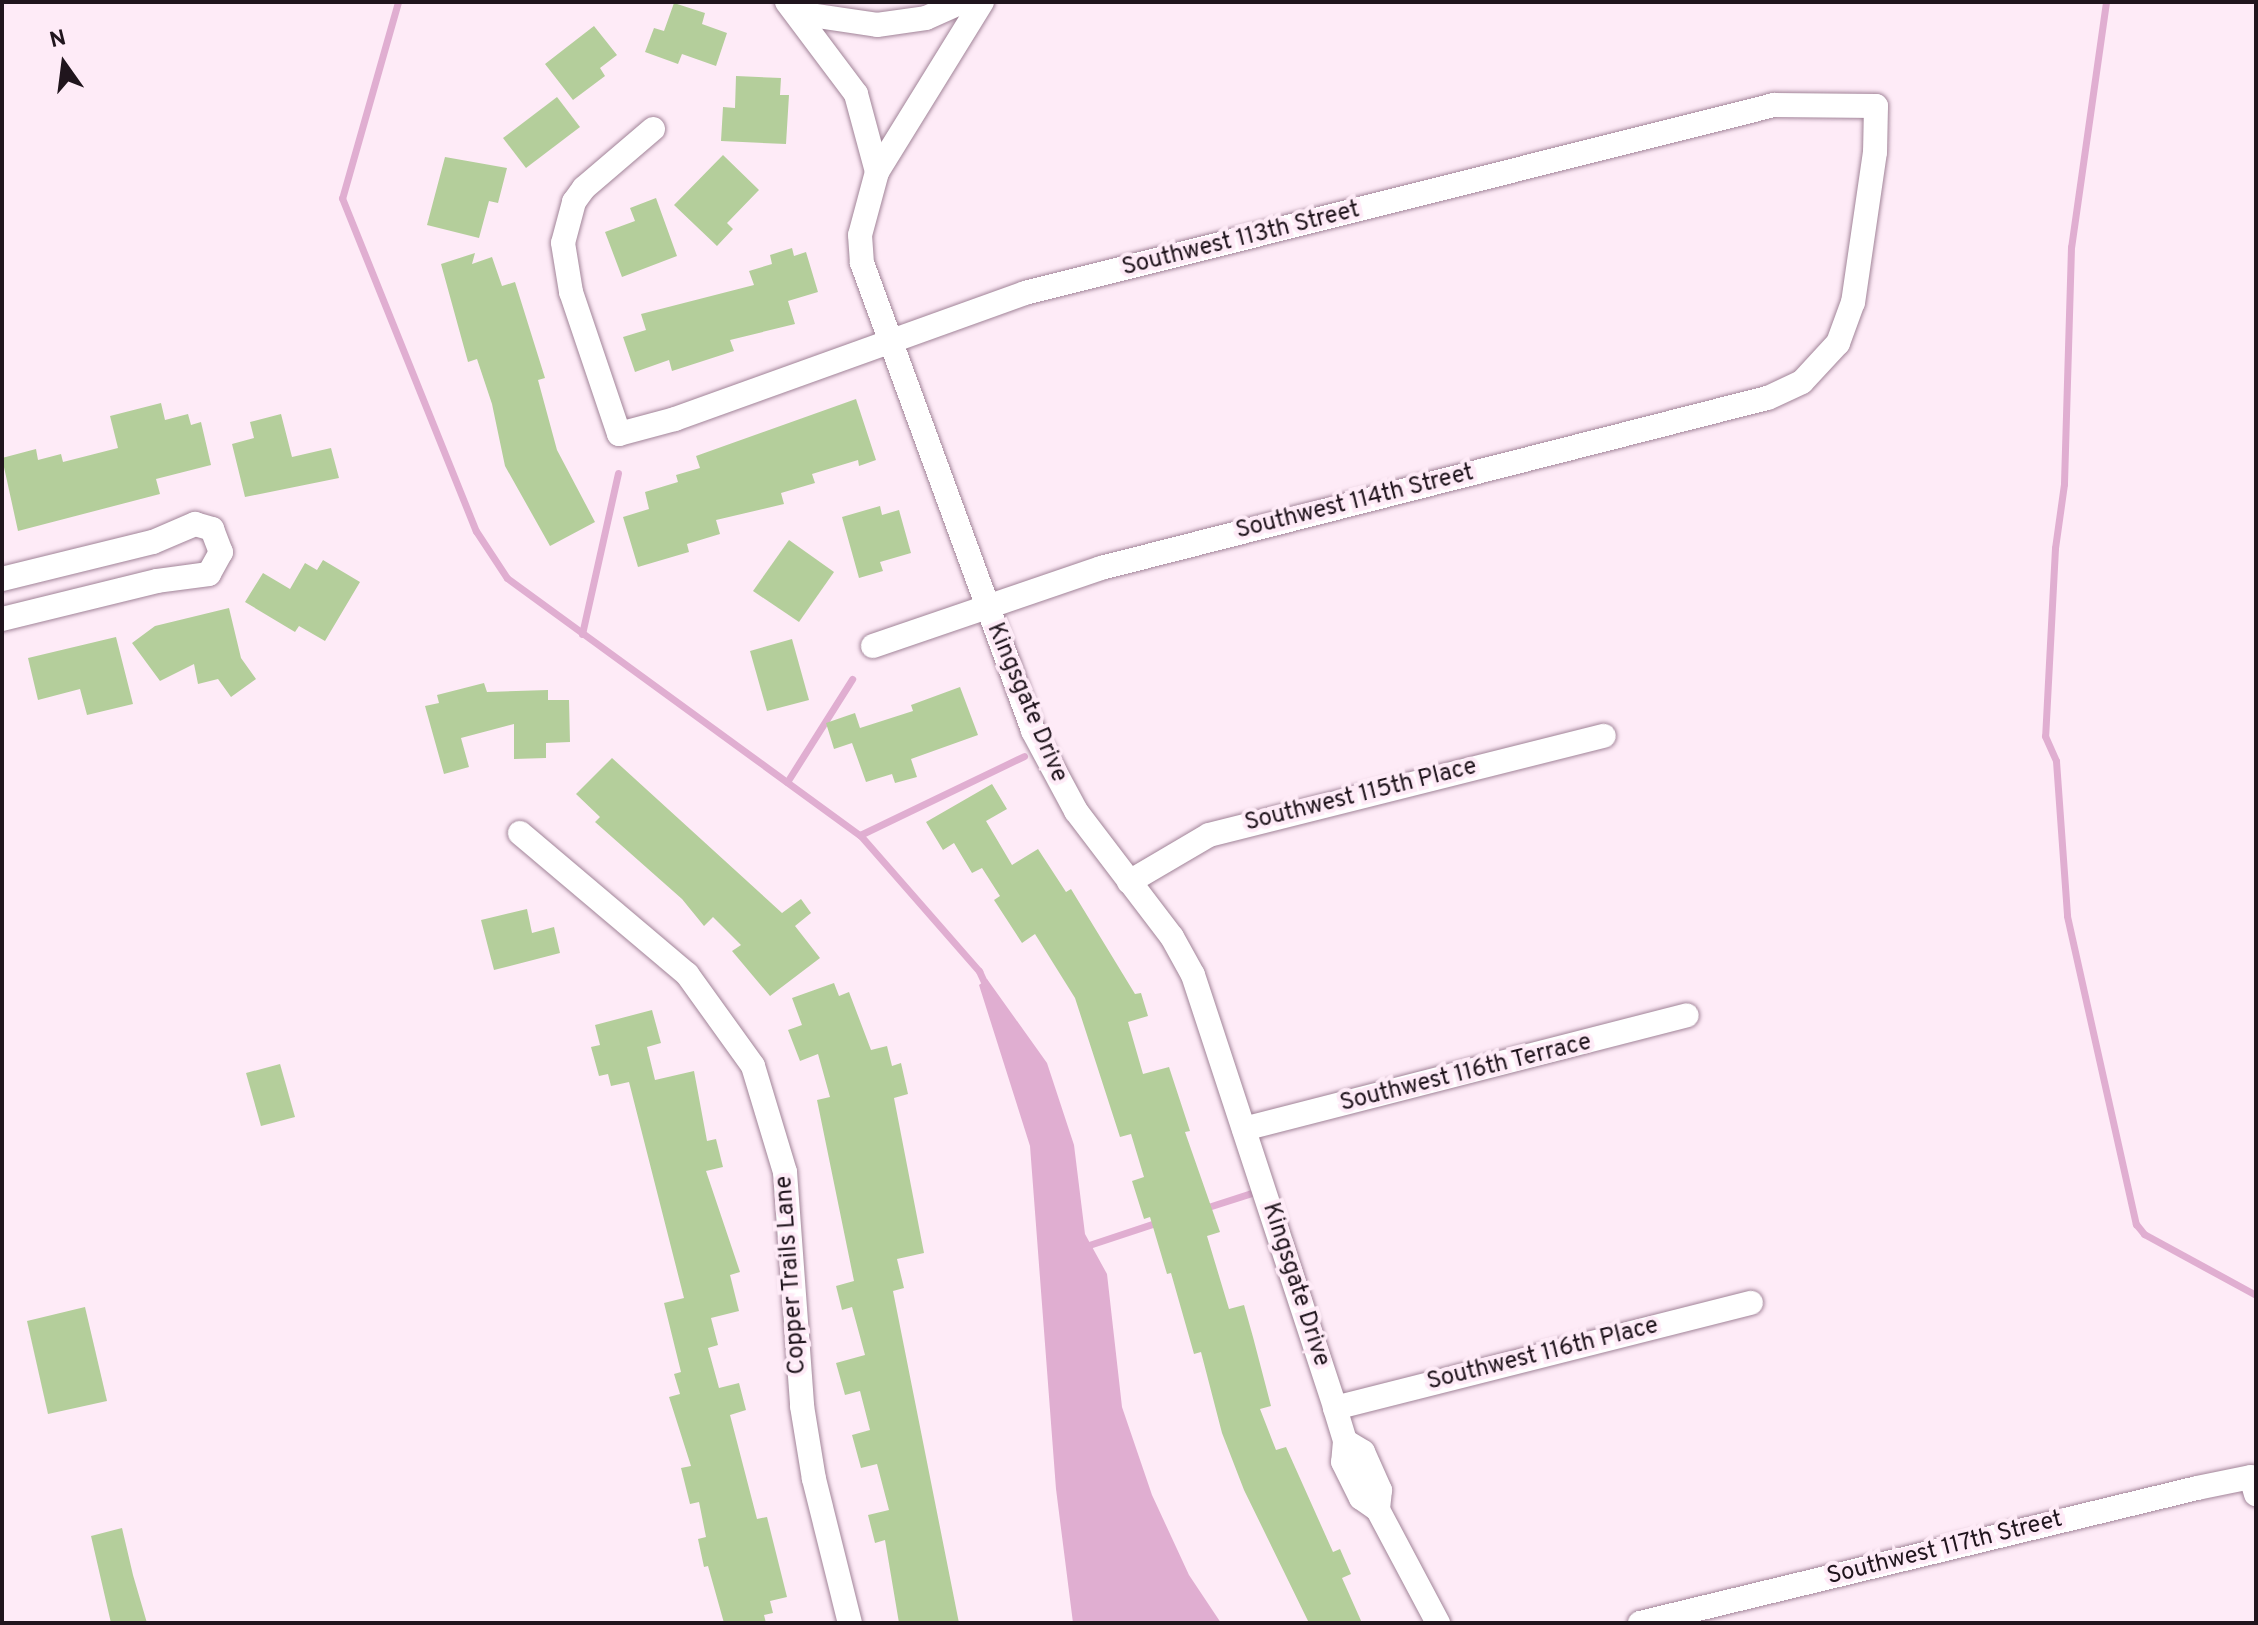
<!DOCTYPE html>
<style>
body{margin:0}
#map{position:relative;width:2258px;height:1625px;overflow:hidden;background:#feebf7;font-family:Overpass,sans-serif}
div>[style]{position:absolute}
.water>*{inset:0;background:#e0aed1}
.stream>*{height:7px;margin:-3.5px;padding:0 3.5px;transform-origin:3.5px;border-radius:3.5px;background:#e0aed1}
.building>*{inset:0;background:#b4ce9b}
.roads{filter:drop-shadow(0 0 2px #a18498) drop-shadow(0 0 2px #a18498)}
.minor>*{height:24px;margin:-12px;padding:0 12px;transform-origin:12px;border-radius:12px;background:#fff}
span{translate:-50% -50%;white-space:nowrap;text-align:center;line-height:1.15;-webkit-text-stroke:8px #feebf7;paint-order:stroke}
.street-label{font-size:24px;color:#20151d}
.frame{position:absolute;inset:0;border:4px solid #20151d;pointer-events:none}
.north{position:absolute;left:24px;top:24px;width:80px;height:80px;-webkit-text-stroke:6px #feebf7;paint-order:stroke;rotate:346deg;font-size:22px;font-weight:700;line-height:32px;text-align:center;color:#20151d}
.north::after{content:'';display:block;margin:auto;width:28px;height:36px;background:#20151d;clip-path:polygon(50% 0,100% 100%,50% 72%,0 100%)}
</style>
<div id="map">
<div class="water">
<i style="clip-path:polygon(987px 979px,1047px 1063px,1074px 1145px,1085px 1234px,1107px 1274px,1122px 1407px,1152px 1495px,1189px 1575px,1221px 1623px,1073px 1623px,1056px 1489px,1030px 1146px,979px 985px)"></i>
</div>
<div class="stream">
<i style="left:398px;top:2px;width:204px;rotate:105.9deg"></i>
<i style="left:342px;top:198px;width:359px;rotate:68.1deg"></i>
<i style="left:476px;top:531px;width:56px;rotate:56.6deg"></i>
<i style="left:507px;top:578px;width:437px;rotate:36.1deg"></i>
<i style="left:860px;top:835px;width:181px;rotate:48.8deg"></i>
<i style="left:979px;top:971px;width:17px;rotate:65deg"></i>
<i style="left:2106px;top:2px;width:247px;rotate:98.1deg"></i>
<i style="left:2071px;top:247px;width:237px;rotate:91.7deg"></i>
<i style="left:2064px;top:484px;width:65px;rotate:98deg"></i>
<i style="left:2055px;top:548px;width:188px;rotate:93deg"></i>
<i style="left:2045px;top:736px;width:27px;rotate:66deg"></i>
<i style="left:2056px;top:761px;width:155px;rotate:85.9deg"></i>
<i style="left:2067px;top:916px;width:316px;rotate:77.4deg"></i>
<i style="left:2136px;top:1224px;width:13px;rotate:51deg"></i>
<i style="left:2144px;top:1234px;width:128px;rotate:28.6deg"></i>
<i style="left:582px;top:634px;width:165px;rotate:-77.4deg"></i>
<i style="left:787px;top:782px;width:122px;rotate:-57.7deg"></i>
<i style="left:860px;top:835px;width:182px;rotate:-25.7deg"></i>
<i style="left:1205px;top:1208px;width:56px;rotate:-17.8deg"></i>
<i style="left:1083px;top:1247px;width:79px;rotate:-18.4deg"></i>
</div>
<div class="building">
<i style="clip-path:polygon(674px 3px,705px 13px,702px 24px,727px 33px,716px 66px,682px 54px,678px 64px,645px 52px,654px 28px,664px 31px)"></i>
<i style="clip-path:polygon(594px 26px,617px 55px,600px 68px,605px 76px,573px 100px,545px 64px)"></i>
<i style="clip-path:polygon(736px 76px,781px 78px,780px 95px,789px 95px,786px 144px,721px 141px,723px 107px,735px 108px)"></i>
<i style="clip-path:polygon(557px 97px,580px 127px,526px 168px,503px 138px)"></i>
<i style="clip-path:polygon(723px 155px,759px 190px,727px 223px,733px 229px,717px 246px,674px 205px)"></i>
<i style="clip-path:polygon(445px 157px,507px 168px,498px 203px,489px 201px,479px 238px,427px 225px)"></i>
<i style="clip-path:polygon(656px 198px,677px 256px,622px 277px,605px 232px,635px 221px,630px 208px)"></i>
<i style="clip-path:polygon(792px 248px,794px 256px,806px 252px,818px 292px,788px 301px,795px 324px,730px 340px,734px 351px,672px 371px,669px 360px,635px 372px,623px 337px,646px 330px,641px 314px,754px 285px,749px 271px,772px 264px,770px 255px)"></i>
<i style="clip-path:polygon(475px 253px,472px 264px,492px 257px,502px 286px,515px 282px,545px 378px,538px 380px,557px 450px,595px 522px,550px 546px,505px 466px,492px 404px,477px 359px,468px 362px,441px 264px)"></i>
<i style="clip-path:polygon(856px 399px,876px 460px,859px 466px,858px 460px,812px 474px,815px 483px,781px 493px,784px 504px,716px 520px,720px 534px,687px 544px,689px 552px,638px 567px,623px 517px,649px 509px,645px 492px,678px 482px,676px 475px,700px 468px,696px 456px)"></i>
<i style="clip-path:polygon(161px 403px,165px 420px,188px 414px,191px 425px,201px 422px,211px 465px,156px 479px,160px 494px,18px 531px,2px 458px,36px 449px,38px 460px,61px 454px,63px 462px,118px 448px,110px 416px)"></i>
<i style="clip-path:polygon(281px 414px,292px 457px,331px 448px,339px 478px,245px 497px,232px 444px,254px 438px,250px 422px)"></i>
<i style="clip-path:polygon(880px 506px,882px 515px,899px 510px,911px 553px,880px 562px,883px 571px,859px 578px,842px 517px)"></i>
<i style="clip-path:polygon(789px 540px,834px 572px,799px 622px,753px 591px)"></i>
<i style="clip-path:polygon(323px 560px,360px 582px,325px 641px,299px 626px,295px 632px,245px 602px,263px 573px,290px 589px,305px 563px,317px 570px)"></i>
<i style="clip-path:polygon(229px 608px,241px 658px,256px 679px,231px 697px,218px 679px,198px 684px,194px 664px,160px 681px,132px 643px,155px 626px)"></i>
<i style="clip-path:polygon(116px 637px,133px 704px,87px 715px,80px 689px,38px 700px,28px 658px)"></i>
<i style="clip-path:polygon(792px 639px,809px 700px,767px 711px,750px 651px)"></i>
<i style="clip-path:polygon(484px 683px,487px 692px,548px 690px,548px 700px,569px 700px,570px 742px,546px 743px,546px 758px,514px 759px,514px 724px,461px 738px,469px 767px,444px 774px,425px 706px,439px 703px,437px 695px)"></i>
<i style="clip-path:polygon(960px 687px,978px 735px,911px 759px,917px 777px,895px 783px,892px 774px,866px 782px,852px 743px,834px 749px,826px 723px,855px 713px,860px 728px,913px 711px,911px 705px)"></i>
<i style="clip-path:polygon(612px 758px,782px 913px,801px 899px,811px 913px,795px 926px,820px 958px,770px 996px,732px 951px,741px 945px,713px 917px,704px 926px,682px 899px,595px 822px,600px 817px,576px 794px)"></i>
<i style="clip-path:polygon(992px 784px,1007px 809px,986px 821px,1012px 865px,1038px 849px,1066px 892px,1071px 889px,1135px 994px,1141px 993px,1148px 1016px,1128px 1022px,1143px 1074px,1169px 1067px,1190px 1131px,1185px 1132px,1220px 1232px,1207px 1236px,1229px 1309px,1244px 1305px,1253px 1337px,1271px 1406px,1260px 1409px,1276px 1450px,1286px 1447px,1333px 1552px,1340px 1549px,1351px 1574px,1342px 1578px,1362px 1623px,1309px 1623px,1244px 1490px,1222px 1433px,1201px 1352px,1194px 1354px,1171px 1273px,1167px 1274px,1150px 1217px,1144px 1219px,1132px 1181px,1144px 1177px,1131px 1134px,1120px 1137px,1075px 998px,1035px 934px,1022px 943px,994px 900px,1000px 896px,982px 868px,972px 873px,954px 843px,943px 850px,926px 822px)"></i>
<i style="clip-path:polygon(527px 909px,532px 933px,554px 927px,560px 953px,494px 970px,481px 920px)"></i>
<i style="clip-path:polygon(834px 983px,839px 996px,849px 992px,871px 1050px,887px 1046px,892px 1066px,901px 1063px,908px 1094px,894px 1098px,924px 1253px,897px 1259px,904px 1288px,893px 1291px,959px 1623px,899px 1623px,885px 1540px,875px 1543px,868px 1515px,889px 1510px,877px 1464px,861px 1468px,852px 1435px,870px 1430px,860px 1391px,845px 1395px,836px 1363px,865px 1355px,852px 1307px,842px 1310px,836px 1286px,854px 1281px,817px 1100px,830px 1097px,818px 1054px,800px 1061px,788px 1030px,802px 1025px,792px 998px)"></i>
<i style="clip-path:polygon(652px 1010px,661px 1043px,647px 1047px,655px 1080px,694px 1071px,707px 1141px,716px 1139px,723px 1167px,706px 1171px,740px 1272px,730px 1275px,739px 1311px,711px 1318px,718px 1345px,708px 1348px,719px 1388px,739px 1383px,746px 1410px,730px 1415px,757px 1519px,767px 1517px,787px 1597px,770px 1601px,773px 1613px,764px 1615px,766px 1623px,724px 1623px,708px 1566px,704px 1567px,698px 1539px,706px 1537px,699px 1502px,690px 1504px,681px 1468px,691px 1466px,669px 1397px,680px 1394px,674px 1374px,681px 1372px,664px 1303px,684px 1298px,629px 1082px,611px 1086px,608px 1074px,599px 1076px,591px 1047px,600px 1045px,595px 1025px)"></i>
<i style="clip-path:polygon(280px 1064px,295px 1117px,261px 1126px,246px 1073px)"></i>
<i style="clip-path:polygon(85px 1307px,107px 1401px,48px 1414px,27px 1321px)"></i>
<i style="clip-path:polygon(122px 1528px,133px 1575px,147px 1623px,111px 1623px,91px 1536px)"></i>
</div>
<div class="roads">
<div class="minor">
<i style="left:787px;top:2px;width:115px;rotate:53.1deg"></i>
<i style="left:856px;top:94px;width:81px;rotate:74.9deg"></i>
<i style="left:982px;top:2px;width:200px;rotate:121.7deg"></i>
<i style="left:877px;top:172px;width:65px;rotate:105.1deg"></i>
<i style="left:860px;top:235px;width:28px;rotate:86deg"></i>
<i style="left:862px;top:263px;width:498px;rotate:69.9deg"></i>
<i style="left:1033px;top:731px;width:91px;rotate:61.7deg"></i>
<i style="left:1076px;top:811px;width:158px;rotate:52.7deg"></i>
<i style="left:1172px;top:937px;width:43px;rotate:61.1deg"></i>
<i style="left:1193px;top:975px;width:456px;rotate:71.8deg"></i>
<i style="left:1335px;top:1408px;width:34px;rotate:73deg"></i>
<i style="left:1345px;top:1441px;width:21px;rotate:95deg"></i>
<i style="left:1343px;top:1462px;width:40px;rotate:63.4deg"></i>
<i style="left:1361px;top:1498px;width:21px;rotate:35deg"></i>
<i style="left:1378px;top:1510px;width:128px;rotate:62deg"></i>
<i style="left:797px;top:13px;width:81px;rotate:8.5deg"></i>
<i style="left:877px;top:25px;width:49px;rotate:-8.1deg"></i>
<i style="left:926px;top:18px;width:39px;rotate:-24deg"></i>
<i style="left:653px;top:129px;width:91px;rotate:139.5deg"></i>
<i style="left:584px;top:188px;width:17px;rotate:126deg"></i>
<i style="left:574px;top:202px;width:42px;rotate:105deg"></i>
<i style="left:563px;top:243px;width:50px;rotate:80.7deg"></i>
<i style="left:571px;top:292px;width:150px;rotate:71.3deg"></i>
<i style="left:619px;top:434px;width:58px;rotate:-15deg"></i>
<i style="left:675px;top:419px;width:372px;rotate:-19.8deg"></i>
<i style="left:1025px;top:293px;width:772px;rotate:-14.09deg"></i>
<i style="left:1774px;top:105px;width:102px;rotate:0.6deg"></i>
<i style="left:1876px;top:106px;width:46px;rotate:91.2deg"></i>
<i style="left:1875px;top:152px;width:152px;rotate:98.3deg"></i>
<i style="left:1853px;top:302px;width:44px;rotate:110.1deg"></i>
<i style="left:1838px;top:343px;width:53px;rotate:132.7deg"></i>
<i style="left:1802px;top:382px;width:38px;rotate:155deg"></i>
<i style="left:1767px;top:398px;width:687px;rotate:165.68deg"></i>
<i style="left:1101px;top:568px;width:241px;rotate:161.1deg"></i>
<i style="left:2px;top:579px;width:155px;rotate:-13.8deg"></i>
<i style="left:153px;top:542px;width:46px;rotate:-23.2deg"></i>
<i style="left:195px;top:524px;width:18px;rotate:16deg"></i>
<i style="left:212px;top:529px;width:25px;rotate:69deg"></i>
<i style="left:221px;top:552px;width:25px;rotate:119deg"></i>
<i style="left:209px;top:574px;width:52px;rotate:172.3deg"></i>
<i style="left:157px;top:581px;width:160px;rotate:166.2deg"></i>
<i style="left:520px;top:833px;width:219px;rotate:40.2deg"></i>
<i style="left:687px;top:974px;width:113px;rotate:54.3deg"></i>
<i style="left:753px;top:1066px;width:111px;rotate:73.2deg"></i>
<i style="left:785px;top:1172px;width:235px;rotate:85.8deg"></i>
<i style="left:802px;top:1406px;width:74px;rotate:80.7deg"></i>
<i style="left:814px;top:1479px;width:148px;rotate:76deg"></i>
<i style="left:1129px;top:882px;width:93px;rotate:-30.4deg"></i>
<i style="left:1209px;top:835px;width:407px;rotate:-14.1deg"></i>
<i style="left:1244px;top:1129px;width:457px;rotate:-14.4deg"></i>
<i style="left:1335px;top:1408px;width:429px;rotate:-14.2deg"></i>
<i style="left:1345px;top:1441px;width:21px;rotate:31deg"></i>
<i style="left:1363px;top:1452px;width:42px;rotate:65.9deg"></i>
<i style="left:1380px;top:1490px;width:20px;rotate:96deg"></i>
<i style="left:1640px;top:1623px;width:573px;rotate:-13.62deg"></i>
<i style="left:2197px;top:1488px;width:55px;rotate:-11.5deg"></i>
<i style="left:2251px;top:1477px;width:18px;rotate:74deg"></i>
</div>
</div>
<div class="street-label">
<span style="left:1241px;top:240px;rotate:-14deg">Southwest 113th Street</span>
<span style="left:1355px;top:503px;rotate:-14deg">Southwest 114th Street</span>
<span style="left:1026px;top:703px;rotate:67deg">Kingsgate Drive</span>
<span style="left:1361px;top:796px;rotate:-14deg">Southwest 115th Place</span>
<span style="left:1466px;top:1074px;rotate:-14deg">Southwest 116th Terrace</span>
<span style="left:792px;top:1275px;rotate:-94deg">Copper Trails Lane</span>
<span style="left:1295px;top:1285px;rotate:72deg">Kingsgate Drive</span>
<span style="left:1543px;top:1355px;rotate:-14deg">Southwest 116th Place</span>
<span style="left:1945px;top:1549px;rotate:-14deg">Southwest 117th Street</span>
</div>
<div class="frame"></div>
<div class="north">N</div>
</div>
